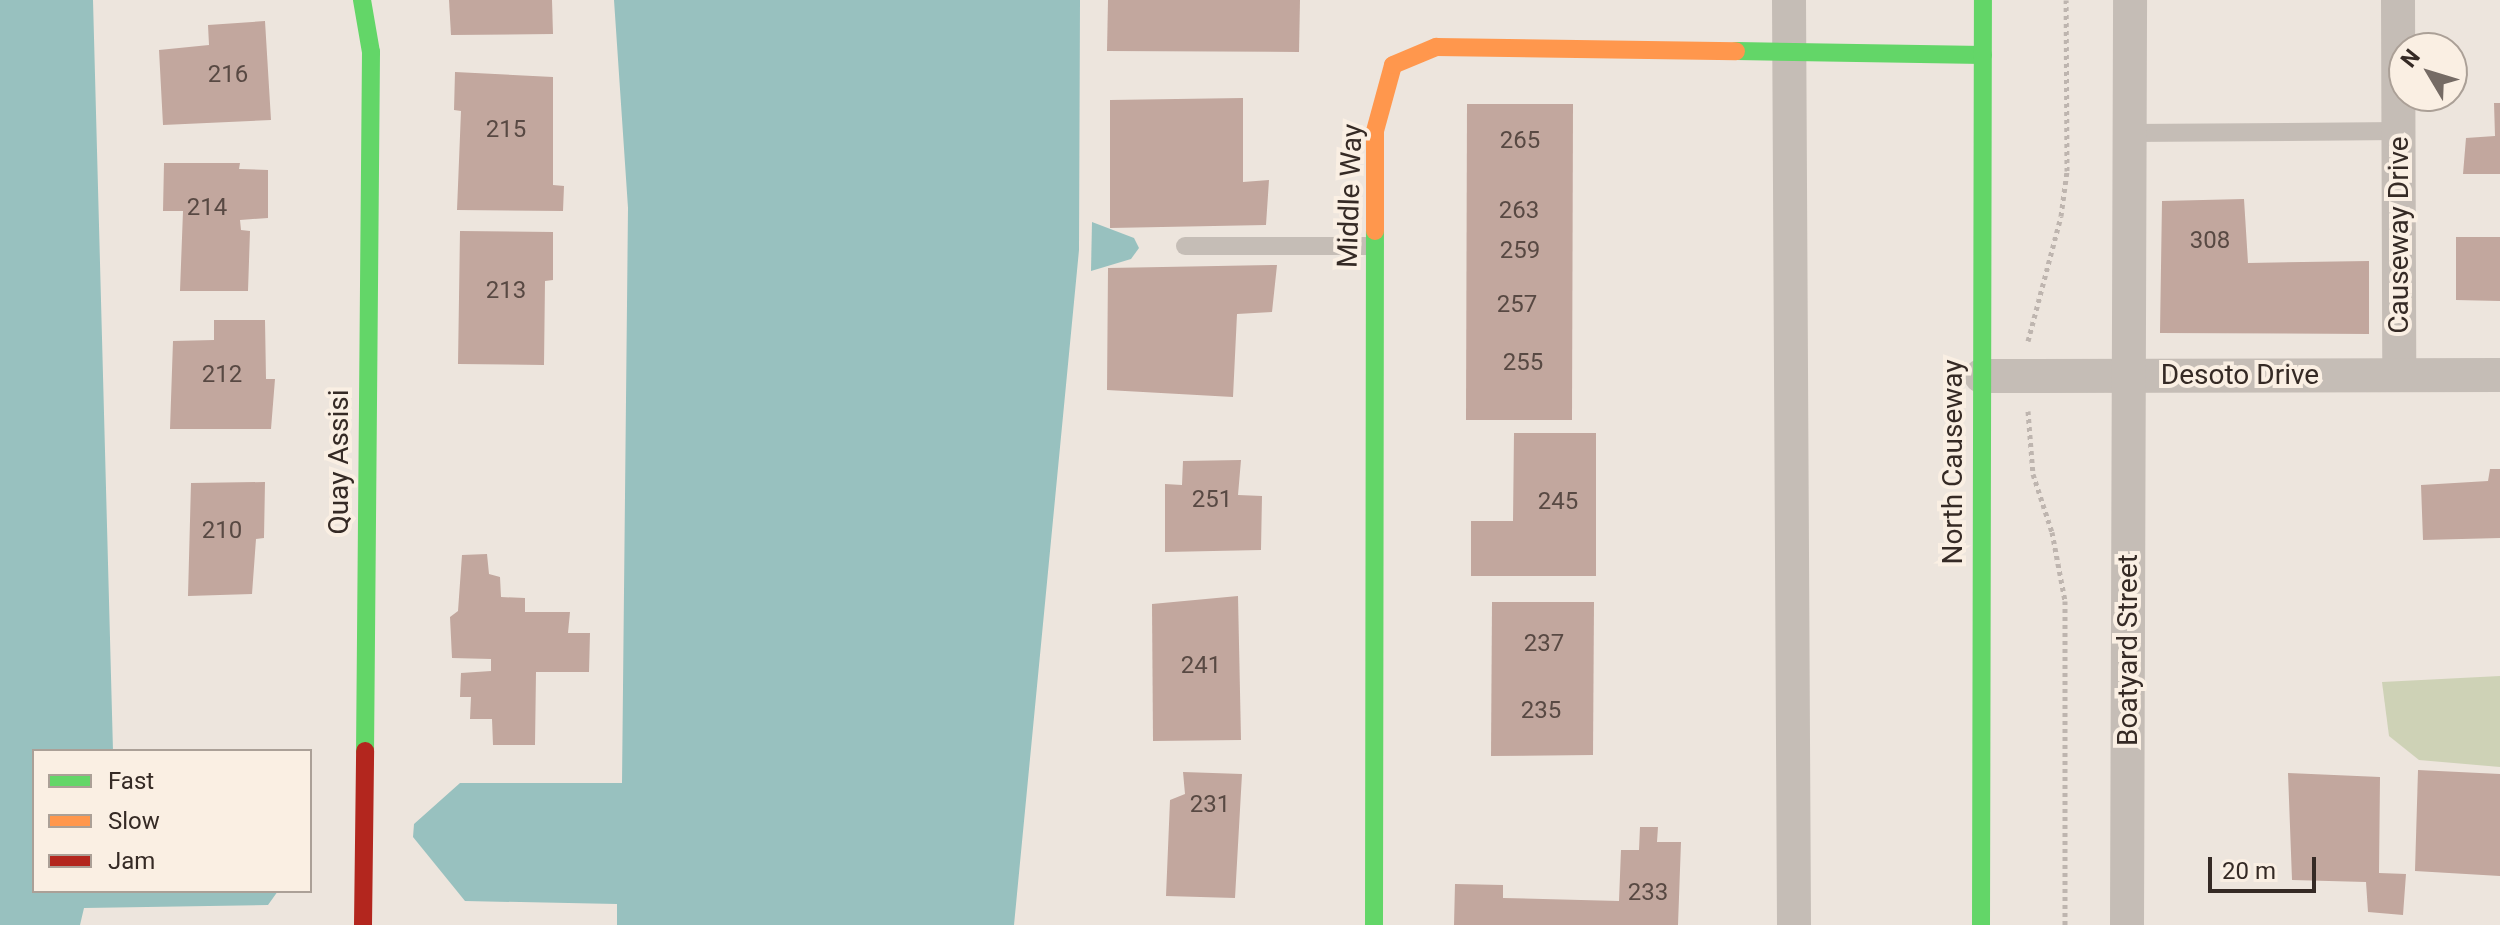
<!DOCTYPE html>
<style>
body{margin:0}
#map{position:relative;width:2500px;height:925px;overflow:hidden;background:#ede5dd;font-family:Roboto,sans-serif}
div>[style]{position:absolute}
.green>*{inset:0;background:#ced2b6}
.water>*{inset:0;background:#98c1bf}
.building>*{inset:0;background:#c2a79e}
.path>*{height:5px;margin-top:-2.5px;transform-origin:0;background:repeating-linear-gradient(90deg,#beb5af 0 4px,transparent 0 8px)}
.lane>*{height:18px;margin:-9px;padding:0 9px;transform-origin:9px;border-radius:9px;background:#c5bdb6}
.street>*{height:34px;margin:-17px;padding:0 17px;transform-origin:17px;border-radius:17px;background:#c5bdb6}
.fast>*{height:18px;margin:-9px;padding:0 9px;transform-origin:9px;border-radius:9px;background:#63d668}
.slow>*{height:18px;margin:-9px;padding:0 9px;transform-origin:9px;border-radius:9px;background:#ff974d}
.jam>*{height:18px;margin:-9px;padding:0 9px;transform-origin:9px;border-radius:9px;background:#b3261e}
span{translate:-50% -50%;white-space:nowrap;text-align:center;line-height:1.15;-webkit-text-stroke:8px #faefe3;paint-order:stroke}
.number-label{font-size:24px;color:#584943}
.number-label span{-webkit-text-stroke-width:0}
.street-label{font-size:28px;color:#352a25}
.legend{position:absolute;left:32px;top:749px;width:280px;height:144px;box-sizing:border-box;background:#faefe3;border:2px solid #aba097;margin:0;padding:10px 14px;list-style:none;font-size:24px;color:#352a25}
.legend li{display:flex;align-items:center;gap:16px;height:40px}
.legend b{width:40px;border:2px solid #aba097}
.north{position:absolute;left:2388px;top:32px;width:80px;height:80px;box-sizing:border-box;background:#faefe3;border:2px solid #aba097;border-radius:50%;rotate:308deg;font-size:22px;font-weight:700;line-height:32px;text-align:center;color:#352a25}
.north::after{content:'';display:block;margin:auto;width:28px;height:36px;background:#756b65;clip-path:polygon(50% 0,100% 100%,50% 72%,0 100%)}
.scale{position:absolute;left:2208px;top:857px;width:108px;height:36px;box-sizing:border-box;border:4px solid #352a25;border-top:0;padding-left:10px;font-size:24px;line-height:28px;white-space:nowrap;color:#352a25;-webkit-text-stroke:6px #faefe3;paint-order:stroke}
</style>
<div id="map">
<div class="green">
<i style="clip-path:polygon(2500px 676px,2500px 767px,2419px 760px,2389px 736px,2382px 682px)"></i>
</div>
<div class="water">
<i style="clip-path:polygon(0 0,93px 0,113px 751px,34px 751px,34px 891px,278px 891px,268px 905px,84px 908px,80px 925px,0 925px)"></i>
<i style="clip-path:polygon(614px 0,1080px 0,1079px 250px,1014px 925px,617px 925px,617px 904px,465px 901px,413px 837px,414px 824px,460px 783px,622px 783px,628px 208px)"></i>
<i style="clip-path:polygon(1092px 222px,1134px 238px,1139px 248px,1131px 259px,1091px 271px)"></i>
</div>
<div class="building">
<i style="clip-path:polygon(449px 0,552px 0,553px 34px,451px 35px)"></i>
<i style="clip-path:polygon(1108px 0,1300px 0,1299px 52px,1107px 51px)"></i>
<i style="clip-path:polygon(265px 21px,271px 120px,163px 125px,159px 50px,209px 45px,208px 25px)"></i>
<i style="clip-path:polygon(455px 72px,553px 77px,553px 185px,564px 186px,563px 211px,457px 210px,461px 111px,454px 110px)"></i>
<i style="clip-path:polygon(1243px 98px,1243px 182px,1269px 180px,1266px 225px,1110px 228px,1110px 100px)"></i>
<i style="clip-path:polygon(2494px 103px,2500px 103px,2500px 174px,2463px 174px,2466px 138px,2495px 136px)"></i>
<i style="clip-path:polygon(1467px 104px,1573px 104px,1572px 420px,1466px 420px)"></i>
<i style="clip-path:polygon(164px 163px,240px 163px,239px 169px,268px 170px,268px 218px,240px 220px,241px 230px,250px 231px,248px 291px,180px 291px,183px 211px,163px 211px)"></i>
<i style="clip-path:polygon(2244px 199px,2248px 263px,2369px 261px,2369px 334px,2160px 333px,2162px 201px)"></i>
<i style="clip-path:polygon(460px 231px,553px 232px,553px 280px,545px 281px,544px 365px,458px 364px)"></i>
<i style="clip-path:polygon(2456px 237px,2500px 237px,2500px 301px,2456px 300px)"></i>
<i style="clip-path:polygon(1277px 265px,1272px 312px,1237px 314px,1233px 397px,1107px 390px,1108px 268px)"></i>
<i style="clip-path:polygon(214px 320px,265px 320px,266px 379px,275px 379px,271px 429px,170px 429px,173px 341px,214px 340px)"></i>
<i style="clip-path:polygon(1514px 433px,1596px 433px,1596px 576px,1471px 576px,1471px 521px,1513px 521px)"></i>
<i style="clip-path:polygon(1241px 460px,1238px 495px,1262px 496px,1261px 550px,1165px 552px,1165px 484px,1182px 485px,1183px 461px)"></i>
<i style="clip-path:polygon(2490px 469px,2500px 469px,2500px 538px,2423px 540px,2421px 485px,2488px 481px)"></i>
<i style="clip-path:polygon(265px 482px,264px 538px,256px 539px,252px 594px,188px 596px,191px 483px)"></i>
<i style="clip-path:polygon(487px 554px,489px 574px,500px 577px,501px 597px,525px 598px,525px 612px,570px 612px,568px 633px,590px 633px,589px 672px,536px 672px,535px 745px,493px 745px,492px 719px,470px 719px,471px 697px,460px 697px,461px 673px,491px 671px,491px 659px,452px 658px,450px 617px,458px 611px,462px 555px)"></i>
<i style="clip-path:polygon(1238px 596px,1241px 740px,1153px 741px,1152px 604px)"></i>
<i style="clip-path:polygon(1492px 602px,1594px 602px,1593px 755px,1491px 756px)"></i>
<i style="clip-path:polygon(2418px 770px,2500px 774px,2500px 876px,2415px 871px)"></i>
<i style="clip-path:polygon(1183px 772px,1242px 774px,1235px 898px,1166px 896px,1170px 800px,1185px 794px)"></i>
<i style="clip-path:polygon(2288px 773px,2380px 777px,2379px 873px,2406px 874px,2403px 915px,2368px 912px,2366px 882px,2292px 880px)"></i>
<i style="clip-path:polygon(1640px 827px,1658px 827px,1657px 842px,1681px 842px,1678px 925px,1454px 925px,1455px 884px,1503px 885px,1503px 898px,1619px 901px,1621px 850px,1639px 850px)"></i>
</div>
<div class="path">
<i style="left:2028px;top:341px;width:129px;rotate:-75.2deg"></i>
<i style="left:2061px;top:216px;width:45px;rotate:-82.4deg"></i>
<i style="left:2067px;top:171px;width:171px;rotate:-90.3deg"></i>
<i style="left:2028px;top:411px;width:63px;rotate:85.5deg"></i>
<i style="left:2033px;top:474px;width:61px;rotate:71.9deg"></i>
<i style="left:2052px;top:532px;width:70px;rotate:79.3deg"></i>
<i style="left:2065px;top:601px;width:324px;rotate:90deg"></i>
</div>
<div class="lane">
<i style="left:2129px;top:133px;width:270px;rotate:-0.4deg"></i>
<i style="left:1185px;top:246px;width:190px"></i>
</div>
<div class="street">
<i style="left:1789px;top:0;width:925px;rotate:89.69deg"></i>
<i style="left:2398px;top:0;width:375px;rotate:89.8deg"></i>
<i style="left:1981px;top:376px;width:519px;rotate:-0.11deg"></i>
<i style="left:2127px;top:925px;width:925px;rotate:-89.81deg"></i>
</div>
<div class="fast">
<i style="left:362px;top:0;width:53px;rotate:80.2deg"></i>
<i style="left:371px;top:52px;width:699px;rotate:90.49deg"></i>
<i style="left:1736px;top:51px;width:247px;rotate:0.9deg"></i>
<i style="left:1374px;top:925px;width:694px;rotate:-89.92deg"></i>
<i style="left:1981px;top:925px;width:925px;rotate:-89.88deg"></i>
</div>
<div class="slow">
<i style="left:1375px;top:231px;width:100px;rotate:-90deg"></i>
<i style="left:1375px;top:131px;width:68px;rotate:-74.7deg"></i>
<i style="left:1393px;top:65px;width:47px;rotate:-22.7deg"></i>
<i style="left:1436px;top:47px;width:300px;rotate:0.8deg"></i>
</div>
<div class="jam">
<i style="left:363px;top:925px;width:174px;rotate:-89.3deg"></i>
</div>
<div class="number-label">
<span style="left:228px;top:75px">216</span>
<span style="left:506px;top:130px">215</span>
<span style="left:1520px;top:141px">265</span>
<span style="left:207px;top:208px">214</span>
<span style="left:1519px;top:211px">263</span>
<span style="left:2210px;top:241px">308</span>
<span style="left:1520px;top:251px">259</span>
<span style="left:506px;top:291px">213</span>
<span style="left:1517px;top:305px">257</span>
<span style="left:1523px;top:363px">255</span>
<span style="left:222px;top:375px">212</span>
<span style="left:1212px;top:500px">251</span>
<span style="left:1558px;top:502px">245</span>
<span style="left:222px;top:531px">210</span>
<span style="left:1544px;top:644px">237</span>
<span style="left:1201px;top:666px">241</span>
<span style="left:1541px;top:711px">235</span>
<span style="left:1210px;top:805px">231</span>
<span style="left:1648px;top:893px">233</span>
</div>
<div class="street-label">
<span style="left:1350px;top:196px;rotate:-88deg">Middle Way</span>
<span style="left:2399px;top:235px;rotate:-90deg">Causeway Drive</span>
<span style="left:2240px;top:375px">Desoto Drive</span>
<span style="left:339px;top:462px;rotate:-90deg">Quay Assisi</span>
<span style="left:1953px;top:462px;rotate:-90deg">North Causeway</span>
<span style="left:2128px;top:650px;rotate:-90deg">Boatyard Street</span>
</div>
<ul class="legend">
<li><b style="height:10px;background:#63d668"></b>Fast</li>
<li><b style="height:10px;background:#ff974d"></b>Slow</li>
<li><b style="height:10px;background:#b3261e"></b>Jam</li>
</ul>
<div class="north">N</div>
<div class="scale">20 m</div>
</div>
